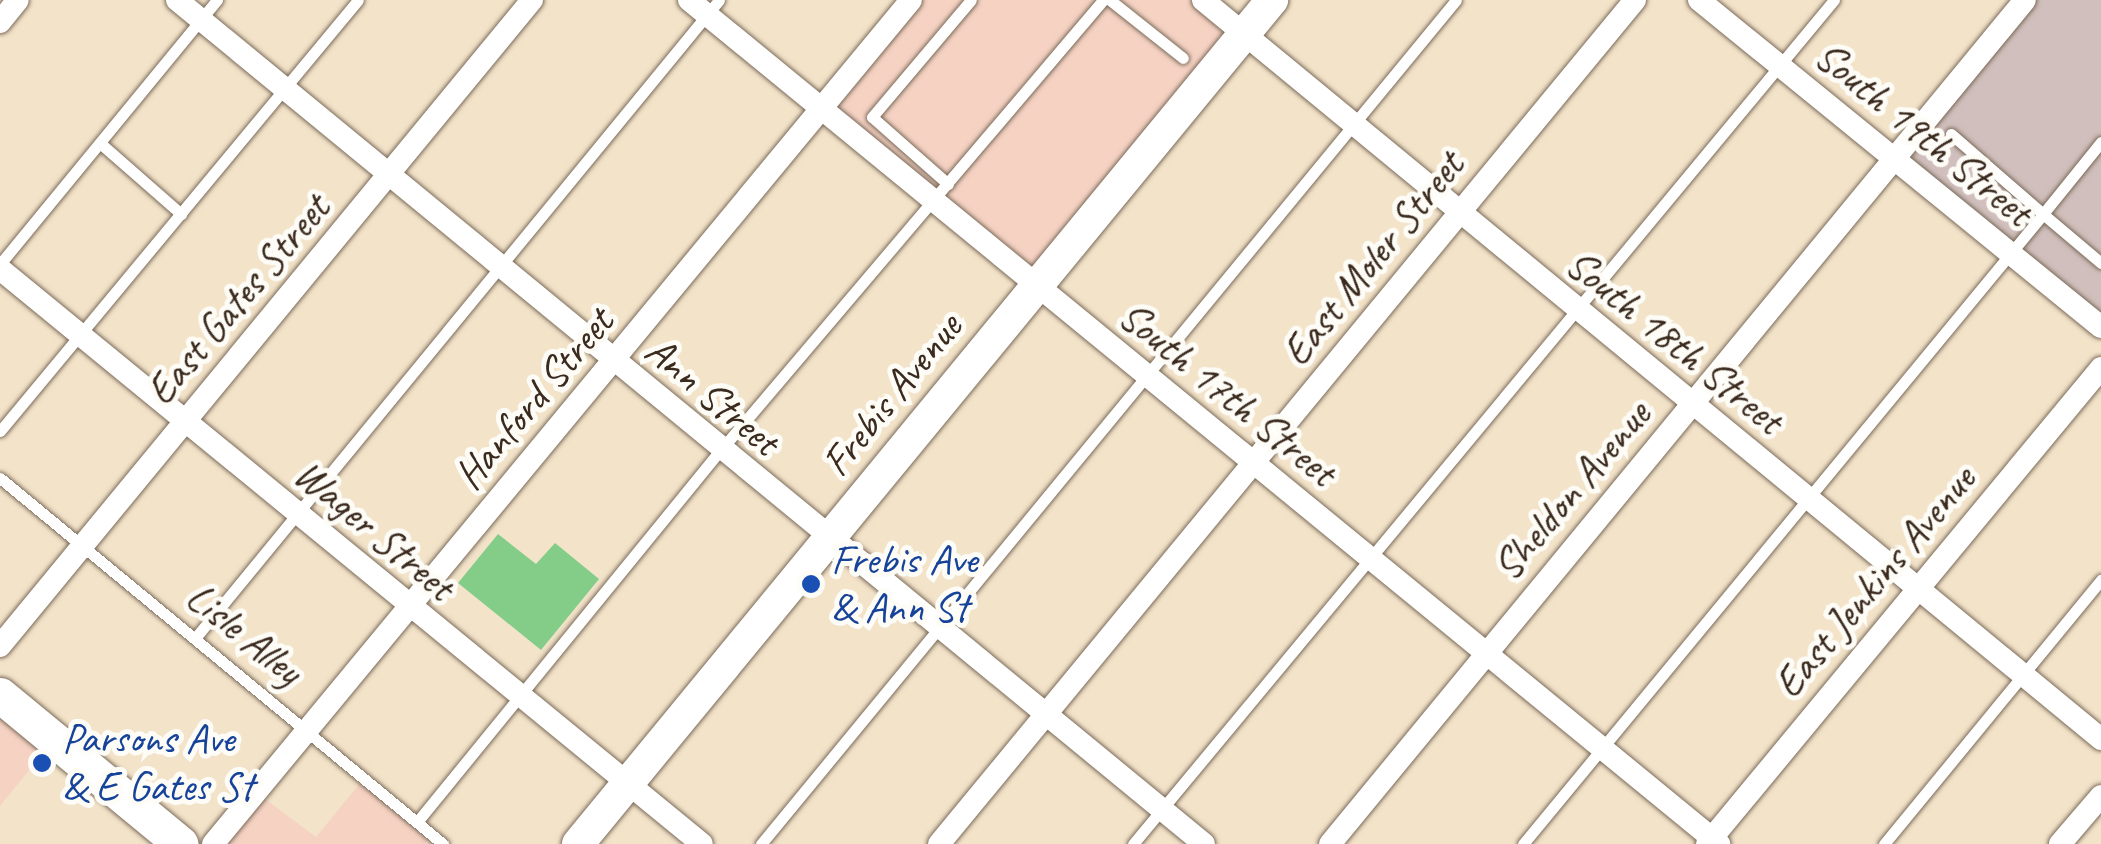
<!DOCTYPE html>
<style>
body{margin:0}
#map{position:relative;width:2101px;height:844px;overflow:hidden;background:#f3e3c9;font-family:Caveat,sans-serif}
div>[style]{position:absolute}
.built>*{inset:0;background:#f6d2c3}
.industrial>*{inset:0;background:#d1bfbd}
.green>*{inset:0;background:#84cd89}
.roads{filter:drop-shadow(0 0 2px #7b6b5a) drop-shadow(0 0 2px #7b6b5a)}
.service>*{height:11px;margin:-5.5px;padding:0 5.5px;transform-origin:5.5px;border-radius:5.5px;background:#fff}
.minor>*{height:22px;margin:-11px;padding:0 11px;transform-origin:11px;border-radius:11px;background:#fff}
.secondary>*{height:32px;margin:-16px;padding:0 16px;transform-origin:16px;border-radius:16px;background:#fff}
.primary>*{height:35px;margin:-17.5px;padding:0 17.5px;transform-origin:17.5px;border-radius:17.5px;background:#fff}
.dots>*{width:28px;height:28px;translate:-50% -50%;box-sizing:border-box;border:5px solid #fdfcf7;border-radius:50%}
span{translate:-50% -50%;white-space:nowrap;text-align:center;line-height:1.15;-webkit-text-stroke:10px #fdfcf7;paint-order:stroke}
.street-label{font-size:42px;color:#3b2a1e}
.transit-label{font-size:42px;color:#164399}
.left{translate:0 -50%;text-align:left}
</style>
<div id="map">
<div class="built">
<i style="clip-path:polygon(907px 0,1206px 0,1246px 33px,1034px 288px,818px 107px)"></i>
<i style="clip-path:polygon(0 695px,54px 739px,0 806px)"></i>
<i style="clip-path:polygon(366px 776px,435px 831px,425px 844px,212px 844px,253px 790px,316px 837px)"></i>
</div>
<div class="industrial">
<i style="clip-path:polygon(2021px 0,2101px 0,2101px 333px,1890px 161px)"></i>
</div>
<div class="green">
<i style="clip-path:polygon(498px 534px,536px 564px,555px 543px,599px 579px,541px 650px,458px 583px)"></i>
</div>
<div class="roads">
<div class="service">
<i style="left:1110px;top:0;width:93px;rotate:38.5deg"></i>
<i style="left:2101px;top:142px;width:92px;rotate:128.9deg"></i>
<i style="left:2043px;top:214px;width:76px;rotate:40.2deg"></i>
<i style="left:100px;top:143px;width:108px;rotate:41.2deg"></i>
<i style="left:948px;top:184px;width:101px;rotate:-138.6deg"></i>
<i style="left:872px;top:117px;width:153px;rotate:-49.8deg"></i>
<i style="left:0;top:264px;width:342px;rotate:-50.6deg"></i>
<i style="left:0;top:431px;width:560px;rotate:-50.29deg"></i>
<i style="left:0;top:478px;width:575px;rotate:39.56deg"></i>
<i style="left:196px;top:637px;width:824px;rotate:-50.61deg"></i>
<i style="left:417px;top:822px;width:478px;rotate:-50.8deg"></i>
<i style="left:719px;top:452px;width:593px;rotate:-49.65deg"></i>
<i style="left:761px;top:844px;width:1093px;rotate:-50.53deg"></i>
<i style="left:1133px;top:844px;width:1097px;rotate:-50.29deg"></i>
<i style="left:1523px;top:844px;width:817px;rotate:-50.46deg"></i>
<i style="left:2043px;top:214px;width:122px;rotate:-139deg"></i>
<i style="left:1884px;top:844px;width:342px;rotate:-50.6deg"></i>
</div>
<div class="minor">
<i style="left:177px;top:0;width:1329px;rotate:39.41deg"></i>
<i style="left:689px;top:0;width:1332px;rotate:39.33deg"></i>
<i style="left:1203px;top:0;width:1163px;rotate:39.45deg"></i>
<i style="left:1699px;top:0;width:518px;rotate:39.13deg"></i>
<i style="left:0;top:22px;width:28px;rotate:-51deg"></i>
<i style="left:0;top:269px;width:907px;rotate:39.32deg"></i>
<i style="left:0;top:646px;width:837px;rotate:-50.53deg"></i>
<i style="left:213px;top:844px;width:1095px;rotate:-50.41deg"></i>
<i style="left:939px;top:844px;width:1094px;rotate:-50.49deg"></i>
<i style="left:1330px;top:844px;width:1093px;rotate:-50.53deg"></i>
<i style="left:1707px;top:844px;width:618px;rotate:-50.38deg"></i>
<i style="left:2060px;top:844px;width:63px;rotate:-49.5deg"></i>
</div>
<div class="secondary">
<i style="left:578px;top:844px;width:1093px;rotate:-50.57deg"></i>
</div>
<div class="primary">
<i style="left:0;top:695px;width:234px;rotate:39.5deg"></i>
</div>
</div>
<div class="dots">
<i style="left:811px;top:584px;background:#1a4fb4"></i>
<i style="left:42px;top:763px;background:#1a4fb4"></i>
</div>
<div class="street-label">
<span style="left:1923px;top:134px;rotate:39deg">South 19th Street</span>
<span style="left:1373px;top:259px;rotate:-51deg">East Moler Street</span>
<span style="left:238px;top:300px;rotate:-50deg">East Gates Street</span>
<span style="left:1674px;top:342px;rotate:39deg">South 18th Street</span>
<span style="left:1227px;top:394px;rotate:39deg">South 17th Street</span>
<span style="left:892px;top:395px;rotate:-51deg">Frebis Avenue</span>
<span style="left:712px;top:396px;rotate:40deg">Ann Street</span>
<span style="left:534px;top:399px;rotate:-50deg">Hanford Street</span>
<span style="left:1572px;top:491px;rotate:-50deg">Sheldon Avenue</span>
<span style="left:374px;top:530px;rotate:40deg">Wager Street</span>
<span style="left:1875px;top:582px;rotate:-50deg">East Jenkins Avenue</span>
<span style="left:244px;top:634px;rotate:39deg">Lisle Alley</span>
</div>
<div class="transit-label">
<span class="left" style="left:831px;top:584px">Frebis Ave<br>&amp; Ann St</span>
<span class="left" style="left:62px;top:763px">Parsons Ave<br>&amp; E Gates St</span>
</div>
</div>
